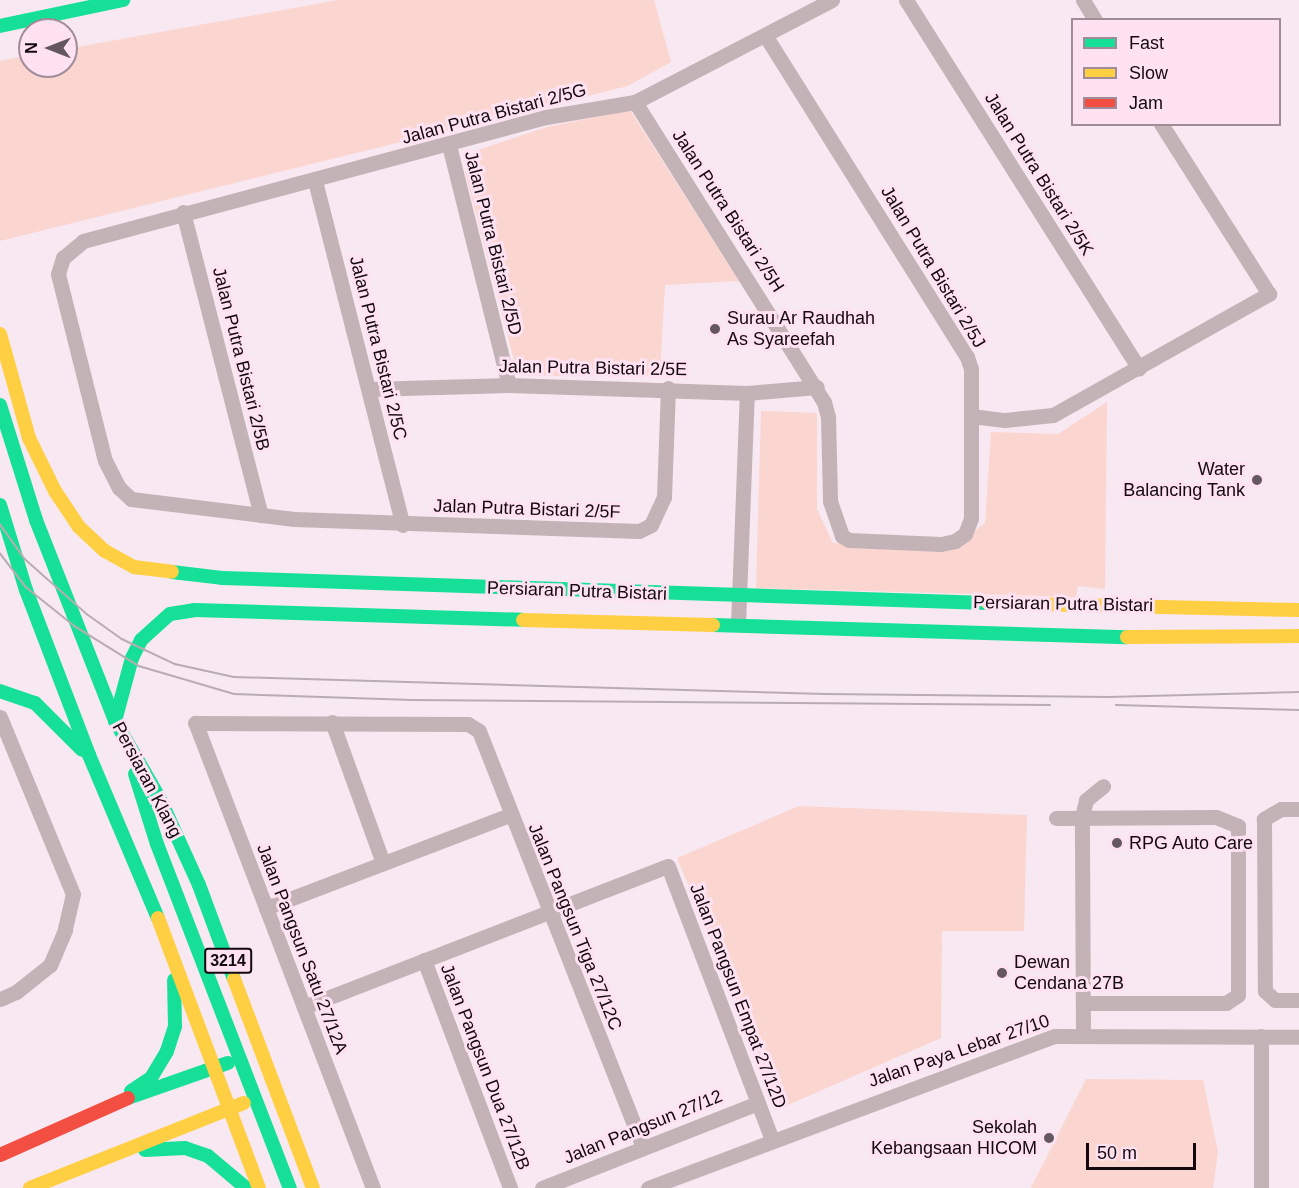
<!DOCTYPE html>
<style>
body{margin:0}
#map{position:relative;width:1299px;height:1188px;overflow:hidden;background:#f8e8f1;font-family:Helvetica,sans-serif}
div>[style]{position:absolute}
.green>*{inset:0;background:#fbd6d1}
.street>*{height:15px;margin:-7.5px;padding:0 7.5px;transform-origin:7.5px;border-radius:7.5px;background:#c4b3b6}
.fast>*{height:14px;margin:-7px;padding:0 7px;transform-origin:7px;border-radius:7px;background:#16e098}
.slow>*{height:14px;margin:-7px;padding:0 7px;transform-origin:7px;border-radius:7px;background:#ffcf43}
.jam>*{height:14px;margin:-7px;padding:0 7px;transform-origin:7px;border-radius:7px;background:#f24e42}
.tram>*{height:1.5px;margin:-0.75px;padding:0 0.75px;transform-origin:0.75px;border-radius:0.75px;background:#b9acb0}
.dots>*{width:16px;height:16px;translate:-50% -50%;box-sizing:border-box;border:3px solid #fee2f2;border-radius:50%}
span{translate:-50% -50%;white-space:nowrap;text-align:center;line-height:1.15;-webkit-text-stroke:6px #fee2f2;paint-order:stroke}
.shield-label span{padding:2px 4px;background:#fee2f2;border:2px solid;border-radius:4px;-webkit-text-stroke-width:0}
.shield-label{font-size:16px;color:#140910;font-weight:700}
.street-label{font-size:18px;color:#140910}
.poi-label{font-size:18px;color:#140910}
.left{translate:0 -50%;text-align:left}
.right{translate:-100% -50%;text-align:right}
.legend{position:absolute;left:1071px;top:18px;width:210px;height:108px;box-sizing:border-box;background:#fee2f2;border:2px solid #a08b98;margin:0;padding:8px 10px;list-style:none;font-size:18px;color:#140910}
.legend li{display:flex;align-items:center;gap:12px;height:30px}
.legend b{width:30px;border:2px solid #a08b98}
.north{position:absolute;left:18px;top:18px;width:60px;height:60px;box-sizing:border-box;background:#fee2f2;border:2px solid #a08b98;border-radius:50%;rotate:270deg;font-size:16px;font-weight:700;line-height:24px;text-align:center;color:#140910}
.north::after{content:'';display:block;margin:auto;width:21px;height:27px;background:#64575f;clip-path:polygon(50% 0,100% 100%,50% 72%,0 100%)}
.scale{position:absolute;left:1086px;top:1143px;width:110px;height:27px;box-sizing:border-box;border:3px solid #140910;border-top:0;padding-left:8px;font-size:18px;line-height:21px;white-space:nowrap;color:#140910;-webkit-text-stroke:4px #fee2f2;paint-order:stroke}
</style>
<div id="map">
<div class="green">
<i style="clip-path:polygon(338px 0,654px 0,671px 62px,628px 86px,0 241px,0 61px,30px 55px,30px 66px,66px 66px,66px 49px)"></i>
<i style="clip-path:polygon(630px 110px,739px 281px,665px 285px,660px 376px,528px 376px,514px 360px,465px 172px,475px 151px,547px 127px)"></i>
<i style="clip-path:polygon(1107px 402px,1105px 589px,1078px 586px,1076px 597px,756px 588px,761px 411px,817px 413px,817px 509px,833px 543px,949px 551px,985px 523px,991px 432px,1058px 434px)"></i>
<i style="clip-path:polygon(799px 806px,1027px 815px,1024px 931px,942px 931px,941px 1038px,781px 1108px,677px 858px)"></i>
<i style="clip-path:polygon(1086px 1079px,1203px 1080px,1218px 1152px,1213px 1188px,1031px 1188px)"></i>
</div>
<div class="street">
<i style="left:906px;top:0;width:436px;rotate:57.7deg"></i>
<i style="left:1083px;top:0;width:23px;rotate:59deg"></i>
<i style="left:635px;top:102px;width:355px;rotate:57.8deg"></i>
<i style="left:824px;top:402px;width:16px;rotate:75deg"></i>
<i style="left:828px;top:417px;width:84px;rotate:88.6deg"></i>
<i style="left:830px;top:501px;width:37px;rotate:71deg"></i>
<i style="left:842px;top:536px;width:8px;rotate:30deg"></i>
<i style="left:849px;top:540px;width:92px;rotate:2.5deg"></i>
<i style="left:941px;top:544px;width:14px;rotate:-12deg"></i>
<i style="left:955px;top:541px;width:12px;rotate:-35deg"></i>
<i style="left:965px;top:534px;width:17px;rotate:-69deg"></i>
<i style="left:971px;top:518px;width:149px;rotate:-90deg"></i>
<i style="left:971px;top:369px;width:13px;rotate:-108deg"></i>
<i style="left:967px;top:357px;width:379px;rotate:-122.1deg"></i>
<i style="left:449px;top:145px;width:247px;rotate:76deg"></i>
<i style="left:315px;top:181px;width:355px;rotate:75.7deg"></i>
<i style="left:183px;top:212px;width:313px;rotate:75.6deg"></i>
<i style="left:668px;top:388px;width:109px;rotate:92.1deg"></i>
<i style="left:664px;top:497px;width:31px;rotate:115deg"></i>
<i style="left:651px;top:525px;width:13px;rotate:153deg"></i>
<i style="left:639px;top:531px;width:345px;rotate:-178deg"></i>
<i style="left:294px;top:519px;width:164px;rotate:-173deg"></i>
<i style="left:131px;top:499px;width:16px;rotate:-137deg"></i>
<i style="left:119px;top:488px;width:30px;rotate:-117deg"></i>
<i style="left:105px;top:461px;width:193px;rotate:-104.1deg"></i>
<i style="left:58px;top:274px;width:17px;rotate:-73deg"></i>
<i style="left:63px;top:258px;width:26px;rotate:-40deg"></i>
<i style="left:83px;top:241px;width:479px;rotate:-15deg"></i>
<i style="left:546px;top:117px;width:90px;rotate:-9.6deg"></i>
<i style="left:635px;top:102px;width:222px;rotate:-27.4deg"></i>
<i style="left:369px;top:389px;width:140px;rotate:-1.6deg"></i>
<i style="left:509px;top:385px;width:238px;rotate:1.9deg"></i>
<i style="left:747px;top:393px;width:70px;rotate:-4.9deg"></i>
<i style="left:971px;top:416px;width:34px;rotate:7deg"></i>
<i style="left:1005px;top:420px;width:48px;rotate:-5.9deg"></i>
<i style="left:1053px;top:415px;width:248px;rotate:-29.3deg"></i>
<i style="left:1269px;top:294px;width:201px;rotate:-122.4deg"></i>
<i style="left:738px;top:624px;width:231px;rotate:-87.8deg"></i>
<i style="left:0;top:717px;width:191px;rotate:67.6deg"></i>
<i style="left:73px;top:894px;width:37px;rotate:103deg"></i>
<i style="left:65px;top:930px;width:38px;rotate:113deg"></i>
<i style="left:50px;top:965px;width:43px;rotate:141.5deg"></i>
<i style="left:16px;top:992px;width:17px;rotate:156deg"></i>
<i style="left:332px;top:722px;width:150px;rotate:70.1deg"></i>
<i style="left:1299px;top:809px;width:18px;rotate:180deg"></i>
<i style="left:1281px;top:809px;width:20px;rotate:150deg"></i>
<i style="left:1264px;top:819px;width:172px;rotate:89.7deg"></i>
<i style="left:1265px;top:991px;width:13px;rotate:42deg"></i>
<i style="left:1275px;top:1000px;width:24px"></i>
<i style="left:1056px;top:818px;width:160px;rotate:-0.4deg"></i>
<i style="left:1216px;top:817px;width:24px;rotate:22deg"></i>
<i style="left:1238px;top:826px;width:169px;rotate:90deg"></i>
<i style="left:1238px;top:995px;width:14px;rotate:146deg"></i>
<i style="left:1226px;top:1003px;width:143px;rotate:180deg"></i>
<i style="left:266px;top:908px;width:261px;rotate:-20.9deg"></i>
<i style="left:424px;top:960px;width:244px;rotate:69.3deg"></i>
<i style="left:304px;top:1007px;width:390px;rotate:-21.2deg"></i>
<i style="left:668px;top:866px;width:293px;rotate:69.2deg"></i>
<i style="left:1083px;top:1034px;width:217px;rotate:-90.3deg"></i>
<i style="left:1082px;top:817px;width:17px;rotate:-77deg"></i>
<i style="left:1086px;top:800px;width:22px;rotate:-39deg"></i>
<i style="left:373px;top:1188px;width:498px;rotate:-110.9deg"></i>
<i style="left:195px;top:723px;width:273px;rotate:0.2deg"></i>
<i style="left:468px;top:724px;width:13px;rotate:32deg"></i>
<i style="left:479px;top:731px;width:448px;rotate:68.5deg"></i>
<i style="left:542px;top:1188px;width:232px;rotate:-21.5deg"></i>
<i style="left:648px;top:1188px;width:434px;rotate:-20.5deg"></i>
<i style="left:1055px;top:1036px;width:244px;rotate:0.2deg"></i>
<i style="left:1261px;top:1188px;width:152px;rotate:-90deg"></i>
</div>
<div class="fast">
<i style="left:0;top:26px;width:126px;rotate:-11.9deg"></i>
<i style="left:0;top:405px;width:121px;rotate:72.6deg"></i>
<i style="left:36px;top:520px;width:216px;rotate:68.5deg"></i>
<i style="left:115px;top:721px;width:90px;rotate:60deg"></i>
<i style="left:160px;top:799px;width:94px;rotate:65.6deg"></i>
<i style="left:199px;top:885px;width:100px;rotate:69.6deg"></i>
<i style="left:0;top:505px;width:89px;rotate:73deg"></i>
<i style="left:26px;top:590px;width:177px;rotate:69.1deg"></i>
<i style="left:89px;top:755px;width:177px;rotate:67.1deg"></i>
<i style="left:172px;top:572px;width:50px;rotate:6.8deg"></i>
<i style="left:222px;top:578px;width:766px;rotate:1.87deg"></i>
<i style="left:713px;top:625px;width:414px;rotate:1.7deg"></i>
<i style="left:0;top:691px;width:37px;rotate:19deg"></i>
<i style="left:35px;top:703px;width:66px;rotate:45deg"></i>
<i style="left:115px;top:721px;width:65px;rotate:-74.9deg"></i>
<i style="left:132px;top:658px;width:20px;rotate:-63deg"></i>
<i style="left:141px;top:640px;width:39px;rotate:-42deg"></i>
<i style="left:170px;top:614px;width:24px;rotate:-9deg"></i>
<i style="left:194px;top:610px;width:329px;rotate:1.7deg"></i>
<i style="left:135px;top:774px;width:73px;rotate:72.6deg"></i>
<i style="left:157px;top:844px;width:369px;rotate:68.9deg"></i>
<i style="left:131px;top:1091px;width:24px;rotate:-33deg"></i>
<i style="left:151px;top:1078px;width:31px;rotate:-59deg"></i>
<i style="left:167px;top:1051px;width:26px;rotate:-72deg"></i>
<i style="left:175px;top:1026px;width:46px;rotate:-91.2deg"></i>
<i style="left:128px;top:1098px;width:106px;rotate:-19.3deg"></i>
<i style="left:145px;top:1150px;width:40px;rotate:-2.9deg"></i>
<i style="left:185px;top:1148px;width:24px;rotate:19deg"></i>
<i style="left:208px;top:1156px;width:50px;rotate:40.1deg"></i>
</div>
<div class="slow">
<i style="left:0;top:334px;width:108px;rotate:74.4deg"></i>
<i style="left:29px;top:438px;width:59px;rotate:63.9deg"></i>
<i style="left:55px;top:491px;width:43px;rotate:56.3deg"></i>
<i style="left:79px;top:527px;width:35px;rotate:43deg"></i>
<i style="left:105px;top:551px;width:33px;rotate:29deg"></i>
<i style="left:134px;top:567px;width:38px;rotate:7deg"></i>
<i style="left:988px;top:603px;width:311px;rotate:1.3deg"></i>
<i style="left:523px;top:620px;width:190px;rotate:1.5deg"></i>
<i style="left:1127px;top:637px;width:172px;rotate:-0.3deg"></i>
<i style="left:158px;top:918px;width:288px;rotate:69.5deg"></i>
<i style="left:234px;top:979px;width:223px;rotate:69.3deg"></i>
<i style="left:30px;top:1188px;width:230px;rotate:-21.7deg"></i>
</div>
<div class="jam">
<i style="left:0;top:1155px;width:140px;rotate:-24deg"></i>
</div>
<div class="tram">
<i style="left:0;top:524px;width:43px;rotate:54.5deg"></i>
<i style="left:25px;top:559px;width:83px;rotate:41.6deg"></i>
<i style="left:87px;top:614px;width:43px;rotate:35.5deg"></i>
<i style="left:122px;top:639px;width:59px;rotate:25.3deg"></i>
<i style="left:175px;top:664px;width:60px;rotate:12.4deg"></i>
<i style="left:234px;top:677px;width:591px;rotate:1.65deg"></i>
<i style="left:825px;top:694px;width:284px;rotate:0.6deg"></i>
<i style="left:1109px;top:697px;width:190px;rotate:-1.5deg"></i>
<i style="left:0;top:553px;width:43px;rotate:52.6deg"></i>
<i style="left:26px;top:587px;width:64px;rotate:38.7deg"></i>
<i style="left:76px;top:627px;width:74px;rotate:31.8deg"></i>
<i style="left:139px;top:666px;width:99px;rotate:16.4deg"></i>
<i style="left:234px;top:694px;width:178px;rotate:1.9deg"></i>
<i style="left:412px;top:700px;width:638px;rotate:0.45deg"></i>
<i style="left:1116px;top:705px;width:183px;rotate:1.6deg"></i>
</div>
<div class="dots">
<i style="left:715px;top:329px;background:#64575f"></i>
<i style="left:1257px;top:480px;background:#64575f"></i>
<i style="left:1117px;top:843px;background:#64575f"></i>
<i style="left:1002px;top:973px;background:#64575f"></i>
<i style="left:1049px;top:1138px;background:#64575f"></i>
</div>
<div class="shield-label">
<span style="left:228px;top:961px">3214</span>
</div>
<div class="street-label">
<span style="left:494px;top:114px;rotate:-15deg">Jalan Putra Bistari 2/5G</span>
<span style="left:1039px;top:174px;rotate:58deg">Jalan Putra Bistari 2/5K</span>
<span style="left:728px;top:211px;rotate:57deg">Jalan Putra Bistari 2/5H</span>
<span style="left:493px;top:243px;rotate:76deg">Jalan Putra Bistari 2/5D</span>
<span style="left:933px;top:267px;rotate:59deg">Jalan Putra Bistari 2/5J</span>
<span style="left:378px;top:348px;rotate:76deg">Jalan Putra Bistari 2/5C</span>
<span style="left:241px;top:359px;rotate:76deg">Jalan Putra Bistari 2/5B</span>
<span style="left:593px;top:368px;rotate:1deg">Jalan Putra Bistari 2/5E</span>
<span style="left:527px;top:509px;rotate:2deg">Jalan Putra Bistari 2/5F</span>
<span style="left:577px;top:591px;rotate:2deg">Persiaran Putra Bistari</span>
<span style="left:1063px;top:604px;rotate:1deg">Persiaran Putra Bistari</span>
<span style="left:147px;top:780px;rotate:62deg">Persiaran Klang</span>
<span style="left:575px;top:927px;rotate:68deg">Jalan Pangsun Tiga 27/12C</span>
<span style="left:302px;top:949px;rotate:69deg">Jalan Pangsun Satu 27/12A</span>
<span style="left:738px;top:996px;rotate:69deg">Jalan Pangsun Empat 27/12D</span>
<span style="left:959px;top:1051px;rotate:-19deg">Jalan Paya Lebar 27/10</span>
<span style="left:485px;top:1067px;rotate:69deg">Jalan Pangsun Dua 27/12B</span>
<span style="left:643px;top:1127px;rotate:-22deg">Jalan Pangsun 27/12</span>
</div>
<div class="poi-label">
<span class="left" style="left:727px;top:329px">Surau Ar Raudhah<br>As Syareefah</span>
<span class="right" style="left:1245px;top:480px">Water<br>Balancing Tank</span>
<span class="left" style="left:1129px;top:843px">RPG Auto Care</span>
<span class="left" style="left:1014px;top:973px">Dewan<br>Cendana 27B</span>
<span class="right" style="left:1037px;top:1138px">Sekolah<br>Kebangsaan HICOM</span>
</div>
<ul class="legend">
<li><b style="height:8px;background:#16e098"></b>Fast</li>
<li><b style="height:8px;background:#ffcf43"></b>Slow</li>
<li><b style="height:8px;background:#f24e42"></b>Jam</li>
</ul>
<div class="north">N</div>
<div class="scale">50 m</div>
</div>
